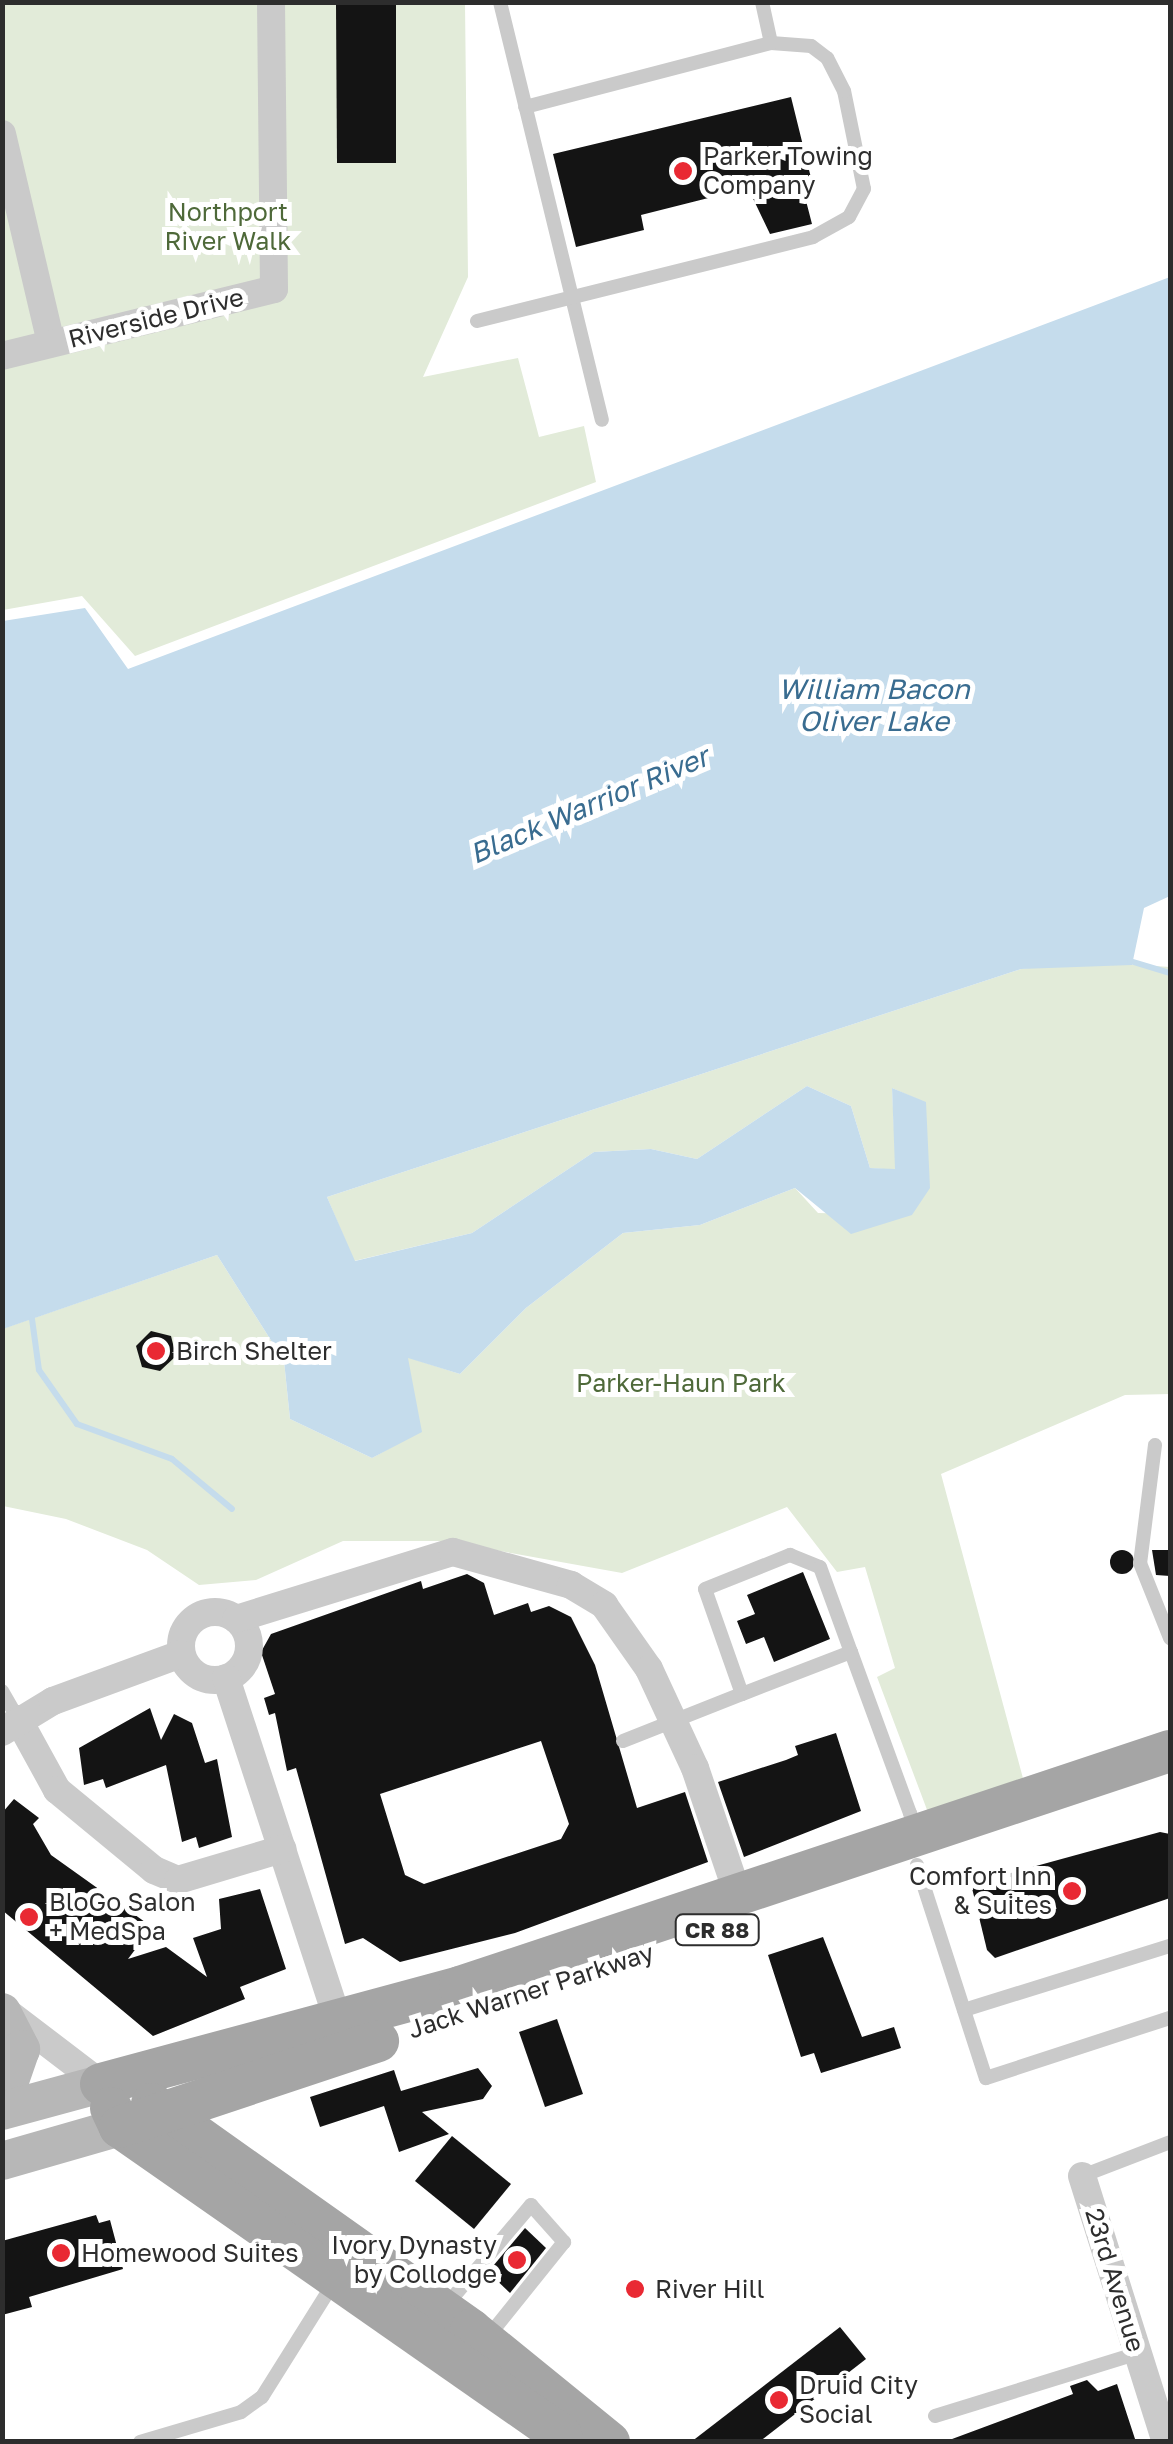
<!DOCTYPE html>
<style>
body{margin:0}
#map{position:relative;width:1173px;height:2444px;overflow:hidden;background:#fff;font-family:"Golos Text",sans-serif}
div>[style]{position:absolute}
.green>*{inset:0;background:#e2ebd9}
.water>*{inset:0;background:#c5dcec}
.stream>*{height:6px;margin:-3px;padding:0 3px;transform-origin:3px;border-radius:3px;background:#c5dcec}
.building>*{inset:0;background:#141414}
.round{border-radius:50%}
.service>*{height:14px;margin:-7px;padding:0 7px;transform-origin:7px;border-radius:7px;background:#cacaca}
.minor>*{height:28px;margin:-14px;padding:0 14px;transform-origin:14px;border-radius:14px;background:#cacaca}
.minor>.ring{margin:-14px;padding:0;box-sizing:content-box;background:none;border:28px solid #cacaca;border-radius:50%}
.secondary>*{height:38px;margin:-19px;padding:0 19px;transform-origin:19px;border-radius:19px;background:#b7b7b7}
.primary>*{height:42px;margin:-21px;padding:0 21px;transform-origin:21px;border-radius:21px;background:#a5a5a5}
.dots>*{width:28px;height:28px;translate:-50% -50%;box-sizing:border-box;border:5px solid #fff;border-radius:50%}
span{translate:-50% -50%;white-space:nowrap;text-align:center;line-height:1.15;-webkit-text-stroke:10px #fff;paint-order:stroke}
.shield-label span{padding:2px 8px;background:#fff;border:2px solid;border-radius:8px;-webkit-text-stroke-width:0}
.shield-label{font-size:22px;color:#2d2d2d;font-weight:700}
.poi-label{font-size:25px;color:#2d2d2d}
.left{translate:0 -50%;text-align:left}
.right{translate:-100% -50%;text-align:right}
.park-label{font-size:25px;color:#4e6939}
.street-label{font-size:25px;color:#2d2d2d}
.water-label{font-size:28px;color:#396c90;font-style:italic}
.frame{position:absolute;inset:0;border:5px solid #2d2d2d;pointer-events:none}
</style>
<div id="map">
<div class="green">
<i style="clip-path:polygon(3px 3px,465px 3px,468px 277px,423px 377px,518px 358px,539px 437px,584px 426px,596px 482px,135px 656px,82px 596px,3px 610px)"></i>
<i style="clip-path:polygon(1081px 961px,1170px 967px,1170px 1394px,1125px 1395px,941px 1474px,1031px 1808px,938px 1839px,877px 1677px,895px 1668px,865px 1567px,837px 1572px,787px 1507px,622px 1573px,445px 1541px,343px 1541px,256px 1580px,199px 1585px,147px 1550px,66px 1519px,3px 1506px,2px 1329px,217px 1255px,284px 1361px,290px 1419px,372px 1458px,421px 1431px,407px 1357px,460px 1374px,526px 1308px,623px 1233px,700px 1225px,795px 1188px,818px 1213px,912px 1215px,926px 1103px,892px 1088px,896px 1170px,870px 1168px,851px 1106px,807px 1086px,697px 1159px,651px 1149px,594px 1152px,472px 1233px,354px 1261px,327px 1197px,1021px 969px)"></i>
</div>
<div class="water">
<i style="clip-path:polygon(1170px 277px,1170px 896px,1144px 908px,1132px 965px,1021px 969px,327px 1197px,355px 1261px,472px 1233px,594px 1152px,651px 1149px,697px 1159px,807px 1086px,851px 1106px,870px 1168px,895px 1169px,892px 1088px,926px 1102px,930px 1188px,912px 1215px,851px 1234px,795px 1188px,700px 1225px,623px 1233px,526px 1308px,460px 1374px,408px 1358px,422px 1432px,372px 1458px,290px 1419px,284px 1361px,217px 1255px,3px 1329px,3px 621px,85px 608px,128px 669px)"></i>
</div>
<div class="stream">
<i style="left:1130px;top:961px;width:42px;rotate:16.7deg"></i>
<i style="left:32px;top:1319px;width:51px;rotate:82.2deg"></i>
<i style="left:39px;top:1370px;width:66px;rotate:54.9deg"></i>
<i style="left:77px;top:1424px;width:101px;rotate:20.2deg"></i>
<i style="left:172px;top:1459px;width:78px;rotate:39.8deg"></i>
</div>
<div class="building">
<i style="clip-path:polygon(336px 5px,396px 5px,396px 163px,337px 163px)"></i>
<i style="clip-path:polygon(791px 97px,814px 190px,804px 193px,812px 224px,770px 234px,748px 188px,641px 215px,644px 230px,576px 247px,553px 154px)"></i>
<i style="clip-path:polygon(151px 1331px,171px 1336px,176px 1356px,160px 1371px,142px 1367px,136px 1346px)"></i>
<i class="round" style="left:1110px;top:1550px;width:24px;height:24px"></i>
<i style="clip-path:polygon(1152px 1550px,1170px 1550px,1170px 1576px,1156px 1575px)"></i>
<i style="clip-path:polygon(803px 1572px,830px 1639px,774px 1662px,764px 1637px,746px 1644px,737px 1621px,755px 1614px,747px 1595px)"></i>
<i style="clip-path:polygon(evenodd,467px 1574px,484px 1583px,494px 1615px,528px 1603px,531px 1612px,549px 1606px,571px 1617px,595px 1665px,637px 1808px,685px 1792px,710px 1868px,708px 1862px,515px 1933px,400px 1962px,363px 1938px,345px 1944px,296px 1768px,287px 1771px,275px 1713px,269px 1715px,264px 1698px,275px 1694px,261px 1652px,271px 1634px,421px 1581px,423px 1589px,467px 1574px,541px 1741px,569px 1824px,561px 1839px,424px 1884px,405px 1875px,380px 1794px,541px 1741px)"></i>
<i style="clip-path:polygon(150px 1708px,161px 1740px,174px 1714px,192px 1723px,205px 1763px,217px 1759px,232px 1837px,199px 1848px,196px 1837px,182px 1842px,166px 1765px,106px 1788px,103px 1779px,84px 1785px,79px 1748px)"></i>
<i style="clip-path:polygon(836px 1733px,861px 1811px,744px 1857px,718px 1782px,786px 1760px,798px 1755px,795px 1746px)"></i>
<i style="clip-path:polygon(14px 1799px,39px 1818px,33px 1824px,51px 1855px,152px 1927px,128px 1959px,166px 1947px,207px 1977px,193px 1938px,221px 1929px,219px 1899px,260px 1889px,286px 1969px,240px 1987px,245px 1999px,153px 2036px,2px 1910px,2px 1813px)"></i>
<i style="clip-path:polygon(1160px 1832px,1170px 1834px,1170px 1898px,995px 1958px,987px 1950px,971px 1884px)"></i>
<i style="clip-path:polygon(823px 1937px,862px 2037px,894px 2027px,901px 2048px,821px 2073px,814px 2053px,801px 2057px,768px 1955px)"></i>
<i style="clip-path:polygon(557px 2019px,583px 2094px,545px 2107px,519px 2032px)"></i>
<i style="clip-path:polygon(394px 2070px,401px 2091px,478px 2068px,492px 2086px,483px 2099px,422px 2112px,449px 2134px,399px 2152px,384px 2106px,320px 2127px,310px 2097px)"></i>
<i style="clip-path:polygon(452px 2136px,511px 2184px,474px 2229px,415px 2181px)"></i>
<i style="clip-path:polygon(96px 2215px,99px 2223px,110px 2220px,123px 2269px,29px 2297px,32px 2307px,2px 2315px,2px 2241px)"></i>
<i style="clip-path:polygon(525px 2228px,546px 2248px,510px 2293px,488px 2272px)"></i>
<i style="clip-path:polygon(840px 2327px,866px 2359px,759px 2442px,691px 2442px)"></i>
<i style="clip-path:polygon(1087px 2380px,1098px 2391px,1117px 2384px,1136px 2442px,944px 2442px,1073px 2394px,1070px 2386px)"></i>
</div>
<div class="service">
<i style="left:500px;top:2px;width:430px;rotate:76.3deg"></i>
<i style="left:762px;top:2px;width:42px;rotate:77.6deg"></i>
<i style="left:477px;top:321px;width:346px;rotate:-14deg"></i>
<i style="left:813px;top:237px;width:41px;rotate:-29.1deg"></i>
<i style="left:849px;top:217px;width:32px;rotate:-62deg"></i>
<i style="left:864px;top:189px;width:100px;rotate:-101.5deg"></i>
<i style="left:844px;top:91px;width:37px;rotate:-117deg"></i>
<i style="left:827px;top:58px;width:20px;rotate:-143deg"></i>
<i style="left:811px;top:46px;width:40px;rotate:-175.7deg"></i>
<i style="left:771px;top:43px;width:254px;rotate:165.4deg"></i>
<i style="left:1155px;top:1445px;width:119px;rotate:97.2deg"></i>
<i style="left:1140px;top:1563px;width:81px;rotate:68.2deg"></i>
<i style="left:851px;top:1652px;width:117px;rotate:158.9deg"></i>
<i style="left:742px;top:1694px;width:111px;rotate:-109.4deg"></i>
<i style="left:705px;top:1589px;width:92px;rotate:-21.8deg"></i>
<i style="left:790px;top:1555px;width:32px;rotate:22deg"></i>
<i style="left:820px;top:1567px;width:90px;rotate:70deg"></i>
<i style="left:851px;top:1652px;width:171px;rotate:69.9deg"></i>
<i style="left:910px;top:1813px;width:19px;rotate:74deg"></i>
<i style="left:2px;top:1691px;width:32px;rotate:60deg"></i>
<i style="left:623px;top:1741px;width:128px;rotate:-21.6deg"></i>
<i style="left:917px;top:1865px;width:224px;rotate:72.1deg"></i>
<i style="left:986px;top:2078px;width:194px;rotate:-18.1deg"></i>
<i style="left:964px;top:2010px;width:216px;rotate:-17.3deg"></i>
<i style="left:1082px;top:2176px;width:94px;rotate:-21.1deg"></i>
<i style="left:444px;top:2308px;width:135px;rotate:-49.8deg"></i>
<i style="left:531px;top:2205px;width:50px;rotate:48.3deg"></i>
<i style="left:564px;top:2242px;width:122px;rotate:128.7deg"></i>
<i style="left:935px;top:2416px;width:213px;rotate:-17.2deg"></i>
<i style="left:140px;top:2442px;width:105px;rotate:-16.5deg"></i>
<i style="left:241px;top:2412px;width:26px;rotate:-36deg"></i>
<i style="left:262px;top:2397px;width:133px;rotate:-57.9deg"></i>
</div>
<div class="minor">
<i style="left:2px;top:134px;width:215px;rotate:76.8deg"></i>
<i style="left:2px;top:356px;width:280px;rotate:-13.8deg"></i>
<i style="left:274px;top:289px;width:287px;rotate:-90.6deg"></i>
<i class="ring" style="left:181px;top:1612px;width:40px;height:40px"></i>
<i style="left:236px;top:1619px;width:227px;rotate:-17.2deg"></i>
<i style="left:453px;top:1552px;width:123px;rotate:15.6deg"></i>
<i style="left:571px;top:1585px;width:39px;rotate:31deg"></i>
<i style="left:604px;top:1605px;width:78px;rotate:54.9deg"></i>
<i style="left:649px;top:1669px;width:109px;rotate:65.1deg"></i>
<i style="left:695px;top:1768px;width:137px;rotate:71.3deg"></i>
<i style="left:226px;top:1678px;width:363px;rotate:71.9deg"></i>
<i style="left:18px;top:1719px;width:81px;rotate:61.2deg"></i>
<i style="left:57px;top:1790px;width:126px;rotate:39.5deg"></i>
<i style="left:154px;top:1870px;width:26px;rotate:23deg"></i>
<i style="left:178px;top:1880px;width:109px;rotate:-16.6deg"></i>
<i style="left:2px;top:1732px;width:60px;rotate:-31.3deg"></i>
<i style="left:53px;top:1701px;width:136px;rotate:-20.2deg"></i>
<i style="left:3px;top:2009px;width:123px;rotate:37.4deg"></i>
<i style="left:1082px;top:2176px;width:279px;rotate:72.5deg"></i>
</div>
<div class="secondary">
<i style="left:2px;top:2012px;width:42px;rotate:62.8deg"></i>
<i style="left:21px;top:2049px;width:58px;rotate:109.1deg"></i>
<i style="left:2px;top:2111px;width:103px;rotate:-15.3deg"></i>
<i style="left:2px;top:2161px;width:123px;rotate:-16.1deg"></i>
</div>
<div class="primary">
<i style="left:101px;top:2084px;width:372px;rotate:-15.1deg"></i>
<i style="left:460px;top:1987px;width:748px;rotate:-18.39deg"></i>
<i style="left:152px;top:2104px;width:391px;rotate:35.3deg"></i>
<i style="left:471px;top:2330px;width:178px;rotate:39.1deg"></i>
<i style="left:111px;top:2108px;width:21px;rotate:65deg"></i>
<i style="left:120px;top:2127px;width:538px;rotate:34.93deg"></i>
<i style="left:120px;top:2127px;width:272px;rotate:-18.4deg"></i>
</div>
<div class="dots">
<i style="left:683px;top:171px;background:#e92933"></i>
<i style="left:156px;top:1351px;background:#e92933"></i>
<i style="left:1072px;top:1891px;background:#e92933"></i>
<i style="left:29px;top:1917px;background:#e92933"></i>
<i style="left:61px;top:2253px;background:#e92933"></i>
<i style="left:517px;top:2260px;background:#e92933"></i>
<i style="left:635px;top:2289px;background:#e92933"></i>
<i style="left:779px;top:2400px;background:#e92933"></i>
</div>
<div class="shield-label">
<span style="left:717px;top:1930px">CR 88</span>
</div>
<div class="poi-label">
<span class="left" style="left:703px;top:171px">Parker Towing<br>Company</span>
<span class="left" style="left:176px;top:1351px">Birch Shelter</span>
<span class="right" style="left:1052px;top:1891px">Comfort Inn<br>&amp; Suites</span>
<span class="left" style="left:49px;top:1917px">BloGo Salon<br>+ MedSpa</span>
<span class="right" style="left:497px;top:2260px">Ivory Dynasty<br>by Collodge</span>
<span class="left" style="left:81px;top:2253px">Homewood Suites</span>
<span class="left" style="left:655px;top:2289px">River Hill</span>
<span class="left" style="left:799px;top:2400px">Druid City<br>Social</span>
</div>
<div class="park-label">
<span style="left:228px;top:227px">Northport<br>River Walk</span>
<span style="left:681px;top:1383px">Parker-Haun Park</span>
</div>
<div class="street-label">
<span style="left:156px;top:318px;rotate:-14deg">Riverside Drive</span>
<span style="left:531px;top:1991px;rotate:-18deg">Jack Warner Parkway</span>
<span style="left:1115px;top:2280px;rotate:73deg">23rd Avenue</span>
</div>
<div class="water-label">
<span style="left:874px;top:705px">William Bacon<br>Oliver Lake</span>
<span style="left:589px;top:805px;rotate:-23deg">Black Warrior River</span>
</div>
<div class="frame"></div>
</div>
